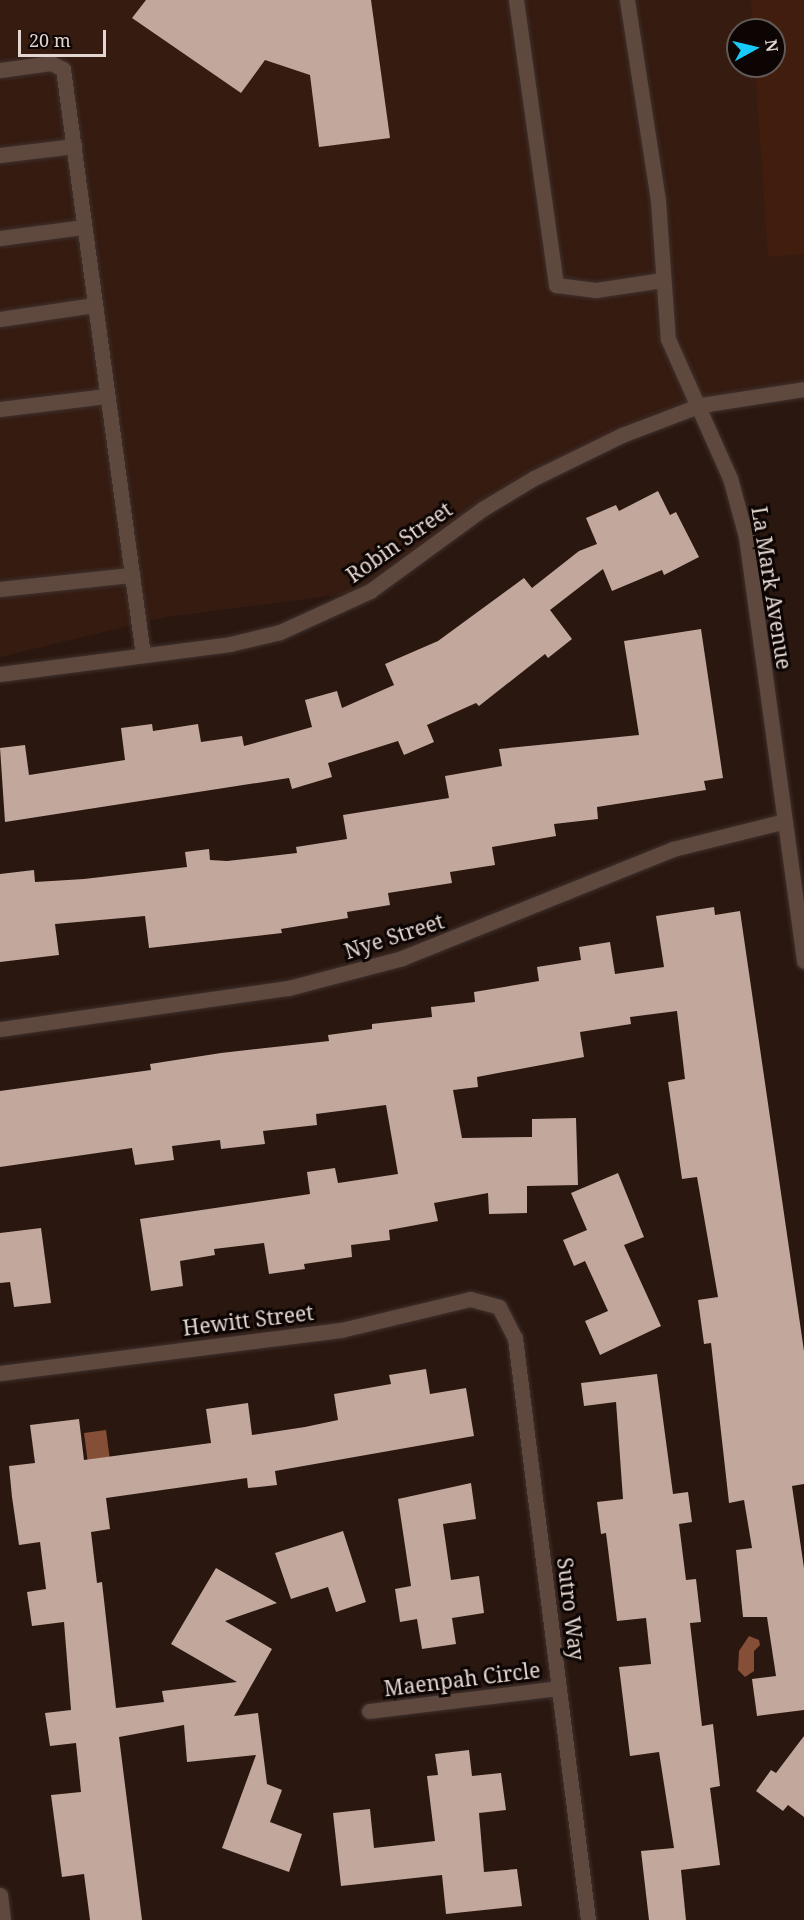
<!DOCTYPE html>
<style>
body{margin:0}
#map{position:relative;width:804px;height:1920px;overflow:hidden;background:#2a170f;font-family:"Noto Serif",serif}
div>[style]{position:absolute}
.built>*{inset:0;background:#351b10}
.green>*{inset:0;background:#411d0d}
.water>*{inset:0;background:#854f37}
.building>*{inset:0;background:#c1a79c}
.roads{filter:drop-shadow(0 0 2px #3f312e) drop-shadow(0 0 2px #3f312e)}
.minor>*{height:15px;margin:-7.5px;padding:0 7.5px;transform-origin:7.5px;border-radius:7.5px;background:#5f493f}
span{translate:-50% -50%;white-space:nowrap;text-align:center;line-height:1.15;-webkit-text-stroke:6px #0c0503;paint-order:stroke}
.street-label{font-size:21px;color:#e3d5cf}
.north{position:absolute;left:726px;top:18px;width:60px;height:60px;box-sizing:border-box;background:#0c0503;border:2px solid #625855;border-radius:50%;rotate:82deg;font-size:16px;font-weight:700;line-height:24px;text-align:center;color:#e3d5cf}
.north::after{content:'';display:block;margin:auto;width:21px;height:27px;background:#17cafb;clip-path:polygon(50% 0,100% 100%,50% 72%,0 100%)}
.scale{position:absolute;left:18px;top:30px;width:88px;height:27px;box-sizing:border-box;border:3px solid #e3d5cf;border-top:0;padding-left:8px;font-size:18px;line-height:21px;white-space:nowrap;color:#e3d5cf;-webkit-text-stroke:4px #0c0503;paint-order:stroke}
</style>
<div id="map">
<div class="built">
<i style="clip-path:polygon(evenodd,0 0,804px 0,804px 389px,701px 405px,534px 478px,370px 591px,166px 617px,0 657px,0 0,738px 30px,774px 30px,774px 66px,738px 66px,738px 30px)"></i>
</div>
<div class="green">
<i style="clip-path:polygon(751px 0,804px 0,804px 254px,768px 257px,755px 66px,774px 66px,774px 30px,753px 30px)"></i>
</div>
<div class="water">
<i style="clip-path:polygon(106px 1430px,112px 1476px,90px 1479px,84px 1433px)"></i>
<i style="clip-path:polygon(749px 1636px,759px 1640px,760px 1645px,754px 1651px,754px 1671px,745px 1677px,738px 1670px,739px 1651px)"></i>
</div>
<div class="building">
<i style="clip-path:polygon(146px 0,371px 0,390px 138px,319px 147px,310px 75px,265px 60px,241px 93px,132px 18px)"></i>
<i style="clip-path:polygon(658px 491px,670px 515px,676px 512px,699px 557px,664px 575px,662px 570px,612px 591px,603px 569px,550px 610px,572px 639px,548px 658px,545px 654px,479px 706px,476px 703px,427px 725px,434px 742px,404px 755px,398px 741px,328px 763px,332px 777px,292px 789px,289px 778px,5px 822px,0 748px,25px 745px,29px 775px,125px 760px,121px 728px,152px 724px,153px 731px,198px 724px,201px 742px,242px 736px,244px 746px,312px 727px,305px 700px,337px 691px,342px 708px,394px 685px,385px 664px,438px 641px,524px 578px,532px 588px,579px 551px,597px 544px,586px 518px,616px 505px,619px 511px)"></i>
<i style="clip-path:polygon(701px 629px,723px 778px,704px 781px,706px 790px,597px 807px,598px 819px,554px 824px,556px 836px,492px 847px,495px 865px,450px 872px,452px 883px,388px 893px,390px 905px,347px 912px,348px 918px,281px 929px,282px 933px,149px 948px,145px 916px,55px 924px,59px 955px,0 962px,0 874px,34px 870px,35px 882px,84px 879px,187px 867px,185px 852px,209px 849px,210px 860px,227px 861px,297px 853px,296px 847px,347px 839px,343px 815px,449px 798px,445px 776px,502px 766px,499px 749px,639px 735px,624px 641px)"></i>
<i style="clip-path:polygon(714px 907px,715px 915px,740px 911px,804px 1351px,804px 1484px,792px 1486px,804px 1568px,804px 1710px,757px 1716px,752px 1679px,776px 1676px,767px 1617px,743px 1617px,736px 1550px,752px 1548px,744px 1500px,729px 1503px,711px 1343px,704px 1344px,698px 1300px,718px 1297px,697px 1177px,682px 1179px,668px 1082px,685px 1079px,677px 1011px,630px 1017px,631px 1024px,580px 1032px,584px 1057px,477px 1077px,478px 1087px,453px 1090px,462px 1138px,532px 1137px,532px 1119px,576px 1118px,578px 1185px,527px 1186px,527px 1213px,489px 1214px,488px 1193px,434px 1203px,438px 1221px,389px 1230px,390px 1240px,351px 1245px,352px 1257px,304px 1264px,305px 1269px,269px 1274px,264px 1243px,214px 1249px,215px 1255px,180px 1261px,183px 1286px,151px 1291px,140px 1219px,310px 1194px,307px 1172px,335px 1168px,338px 1183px,398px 1174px,386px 1105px,316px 1114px,317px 1125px,263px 1131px,265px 1144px,221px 1149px,220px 1140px,172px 1146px,174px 1160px,135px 1165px,132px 1148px,0 1167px,0 1091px,151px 1070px,150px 1064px,221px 1053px,329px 1041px,328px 1035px,372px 1029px,372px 1024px,432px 1017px,431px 1007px,475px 1002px,474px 992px,539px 981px,537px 967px,581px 960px,579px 947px,610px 942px,615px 974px,664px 967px,656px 916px)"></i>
<i style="clip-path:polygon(618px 1173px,644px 1237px,624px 1245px,661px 1326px,600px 1355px,585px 1321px,608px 1311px,585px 1261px,574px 1266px,563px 1240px,587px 1230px,571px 1193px)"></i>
<i style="clip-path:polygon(41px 1228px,51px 1303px,14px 1307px,10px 1282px,0 1283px,0 1233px)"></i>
<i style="clip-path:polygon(426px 1369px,430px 1394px,466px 1388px,474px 1436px,275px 1471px,277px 1485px,248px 1488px,247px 1478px,106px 1498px,110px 1529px,91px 1532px,97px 1583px,102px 1582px,116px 1708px,164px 1702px,162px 1691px,237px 1682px,171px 1644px,216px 1568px,277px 1603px,225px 1621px,272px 1649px,234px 1716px,258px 1713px,267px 1784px,282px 1790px,270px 1822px,302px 1834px,289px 1872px,222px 1848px,256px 1755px,187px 1762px,184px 1725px,119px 1737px,142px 1920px,90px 1920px,84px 1874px,62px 1877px,51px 1795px,81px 1792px,76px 1743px,50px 1746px,45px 1713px,71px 1710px,64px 1622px,32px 1626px,27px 1592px,46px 1589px,40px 1542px,19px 1545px,12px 1497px,9px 1466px,35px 1463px,30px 1425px,79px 1419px,84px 1460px,211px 1443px,206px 1409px,248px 1403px,252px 1435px,305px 1427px,338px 1420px,334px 1394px,391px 1384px,389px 1375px)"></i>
<i style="clip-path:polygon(657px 1374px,673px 1494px,688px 1492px,692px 1522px,679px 1524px,686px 1580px,696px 1579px,701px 1622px,690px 1623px,702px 1726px,713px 1724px,720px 1786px,710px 1788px,720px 1865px,681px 1870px,686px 1920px,649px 1920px,641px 1851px,674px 1848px,659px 1752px,630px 1756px,619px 1667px,651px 1664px,646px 1618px,617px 1621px,606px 1533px,601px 1534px,597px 1502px,623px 1499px,616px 1402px,584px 1406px,581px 1383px)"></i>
<i style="clip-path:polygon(471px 1483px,476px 1519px,443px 1524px,451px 1580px,479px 1576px,484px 1613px,452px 1618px,456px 1644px,422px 1649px,417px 1619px,400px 1622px,395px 1589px,411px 1586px,398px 1499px)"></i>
<i style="clip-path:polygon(343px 1531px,366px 1602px,336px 1612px,328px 1587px,291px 1599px,275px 1553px)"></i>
<i style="clip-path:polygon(804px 1736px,804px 1817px,788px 1805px,783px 1811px,756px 1791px,771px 1770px,776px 1773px)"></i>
<i style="clip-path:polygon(469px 1750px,472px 1776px,501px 1773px,506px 1810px,479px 1813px,484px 1872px,517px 1869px,522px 1906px,446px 1914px,442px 1875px,341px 1886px,333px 1813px,370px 1809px,374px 1848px,435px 1841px,427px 1776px,438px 1775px,435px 1754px)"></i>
</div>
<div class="roads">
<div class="minor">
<i style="left:516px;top:0;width:288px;rotate:82deg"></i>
<i style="left:556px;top:285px;width:40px;rotate:7.1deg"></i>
<i style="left:596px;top:290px;width:67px;rotate:-8.6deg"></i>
<i style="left:627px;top:0;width:203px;rotate:81.2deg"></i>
<i style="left:658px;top:201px;width:138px;rotate:85.9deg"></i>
<i style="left:668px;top:339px;width:152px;rotate:66deg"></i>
<i style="left:730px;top:478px;width:61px;rotate:74.8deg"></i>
<i style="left:746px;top:537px;width:428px;rotate:82.2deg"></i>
<i style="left:0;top:70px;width:51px;rotate:-7.8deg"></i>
<i style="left:51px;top:63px;width:13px;rotate:27deg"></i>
<i style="left:63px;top:69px;width:591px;rotate:82.23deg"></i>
<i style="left:0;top:155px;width:75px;rotate:-6.9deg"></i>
<i style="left:0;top:238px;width:85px;rotate:-7.5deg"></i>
<i style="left:0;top:319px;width:95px;rotate:-8.5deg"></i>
<i style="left:0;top:409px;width:107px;rotate:-7deg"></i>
<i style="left:0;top:589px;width:133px;rotate:-6.1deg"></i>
<i style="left:0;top:674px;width:232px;rotate:-7.4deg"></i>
<i style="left:230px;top:644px;width:51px;rotate:-13.5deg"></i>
<i style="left:280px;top:632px;width:99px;rotate:-24.5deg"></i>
<i style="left:370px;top:591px;width:141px;rotate:-36.1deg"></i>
<i style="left:484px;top:508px;width:58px;rotate:-31deg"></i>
<i style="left:534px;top:478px;width:98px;rotate:-26deg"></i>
<i style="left:622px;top:435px;width:85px;rotate:-20.8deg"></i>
<i style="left:701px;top:405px;width:104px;rotate:-8.8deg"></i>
<i style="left:0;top:1029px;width:291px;rotate:-8.1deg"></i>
<i style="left:288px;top:988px;width:118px;rotate:-14.7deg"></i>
<i style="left:402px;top:958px;width:292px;rotate:-21.9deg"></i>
<i style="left:673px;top:849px;width:115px;rotate:-14deg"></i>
<i style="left:0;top:1373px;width:344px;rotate:-7.2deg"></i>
<i style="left:341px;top:1330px;width:133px;rotate:-13.5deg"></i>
<i style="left:470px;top:1299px;width:30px;rotate:15deg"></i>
<i style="left:499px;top:1307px;width:35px;rotate:63deg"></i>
<i style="left:515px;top:1338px;width:587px;rotate:82.85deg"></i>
<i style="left:369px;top:1711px;width:191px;rotate:-6.9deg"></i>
<i style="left:0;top:1895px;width:25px;rotate:83deg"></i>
</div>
</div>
<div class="street-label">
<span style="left:399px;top:542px;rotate:-35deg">Robin Street</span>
<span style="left:772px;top:588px;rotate:81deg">La Mark Avenue</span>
<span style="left:394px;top:936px;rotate:-18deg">Nye Street</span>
<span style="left:248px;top:1320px;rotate:-7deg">Hewitt Street</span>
<span style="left:571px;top:1609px;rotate:83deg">Sutro Way</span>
<span style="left:462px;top:1679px;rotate:-7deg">Maenpah Circle</span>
</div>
<div class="north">N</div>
<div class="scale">20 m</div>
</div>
